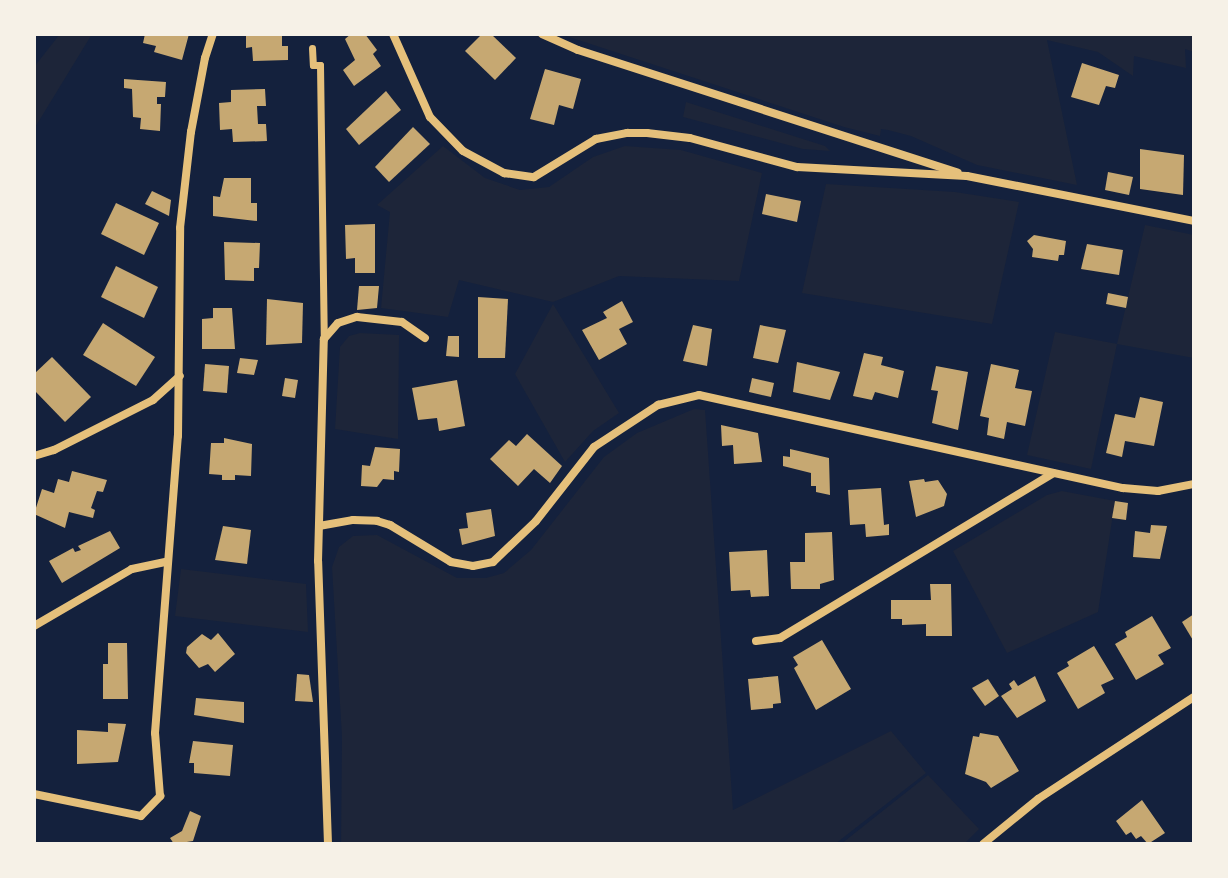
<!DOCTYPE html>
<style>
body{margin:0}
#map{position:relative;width:1228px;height:878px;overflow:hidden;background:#14213d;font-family:Manrope,sans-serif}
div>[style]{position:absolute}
.green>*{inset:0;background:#1d2539}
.building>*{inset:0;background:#c6a872}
.pedestrian>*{height:7px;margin:-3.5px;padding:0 3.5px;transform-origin:3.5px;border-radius:3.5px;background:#e5c07b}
.minor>*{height:8px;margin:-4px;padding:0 4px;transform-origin:4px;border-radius:4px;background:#e5c07b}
span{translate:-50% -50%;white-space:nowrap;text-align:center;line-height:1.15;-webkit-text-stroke:6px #f6f1e7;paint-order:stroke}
.frame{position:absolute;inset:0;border:36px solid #f6f1e7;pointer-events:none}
</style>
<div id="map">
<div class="green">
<i style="clip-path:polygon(60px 34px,92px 34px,34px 129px,34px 67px)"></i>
<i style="clip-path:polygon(560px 34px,1194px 34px,1194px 52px,1185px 49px,1186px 68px,1134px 56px,1133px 76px,1098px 52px,1047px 40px,1077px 185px,977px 165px,911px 136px,888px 130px,881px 129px,880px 136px,844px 127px)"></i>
<i style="clip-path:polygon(686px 102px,825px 146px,830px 151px,803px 149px,683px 117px)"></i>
<i style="clip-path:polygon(443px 146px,485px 178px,520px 190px,549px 187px,593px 157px,625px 146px,681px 150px,762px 173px,739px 281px,619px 276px,553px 302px,459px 280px,448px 317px,381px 308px,390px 212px,377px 205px)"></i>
<i style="clip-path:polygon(826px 184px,955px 192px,1019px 202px,992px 324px,802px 293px)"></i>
<i style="clip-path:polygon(1145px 225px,1194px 235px,1194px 358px,1117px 344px,1091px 469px,1027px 455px,1055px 332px,1117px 344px)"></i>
<i style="clip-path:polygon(553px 304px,619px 413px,593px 431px,565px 462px,515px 374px)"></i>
<i style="clip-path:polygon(360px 333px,399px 335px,398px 439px,335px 429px,340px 347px,349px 336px)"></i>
<i style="clip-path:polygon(694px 409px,705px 410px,733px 810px,891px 731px,926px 773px,835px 844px,341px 844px,342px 737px,332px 567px,339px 547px,353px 536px,377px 535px,457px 578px,486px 578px,504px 573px,531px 550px,604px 457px,637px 433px)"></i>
<i style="clip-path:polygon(1062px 491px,1115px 501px,1098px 612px,1007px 653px,953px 551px,1047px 495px)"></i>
<i style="clip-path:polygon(181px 569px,306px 584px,308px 632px,175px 616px)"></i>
<i style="clip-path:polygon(928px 775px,979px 829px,964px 844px,841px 844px)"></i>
</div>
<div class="building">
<i style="clip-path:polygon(145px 34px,189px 34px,182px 60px,154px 52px,156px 46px,143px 43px)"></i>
<i style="clip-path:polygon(351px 34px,365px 34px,377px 50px,373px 54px,381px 66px,354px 86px,343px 70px,355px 60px,345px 39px)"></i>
<i style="clip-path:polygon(482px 34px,491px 34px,516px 58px,495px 80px,465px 51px)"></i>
<i style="clip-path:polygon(246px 35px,282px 35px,282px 46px,288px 46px,288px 60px,253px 61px,252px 47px,246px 48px)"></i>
<i style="clip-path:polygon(1082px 63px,1119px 75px,1115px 88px,1106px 86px,1099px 105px,1071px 97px)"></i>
<i style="clip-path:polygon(545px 69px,581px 79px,573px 109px,559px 105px,554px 125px,530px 119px)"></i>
<i style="clip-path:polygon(124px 79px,166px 82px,165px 97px,157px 97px,157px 104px,161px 104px,160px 131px,140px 129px,141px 118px,133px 117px,132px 89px,124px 88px)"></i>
<i style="clip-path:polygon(265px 89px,266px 106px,257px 106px,258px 124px,266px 124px,267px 141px,233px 142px,232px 129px,220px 130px,219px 103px,231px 102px,231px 90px)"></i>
<i style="clip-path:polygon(386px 91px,401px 110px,359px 145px,346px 129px)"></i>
<i style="clip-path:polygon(413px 127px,430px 144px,389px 182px,375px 167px)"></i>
<i style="clip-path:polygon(1140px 149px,1184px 155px,1183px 195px,1140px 189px)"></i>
<i style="clip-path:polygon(1108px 172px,1133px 177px,1129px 195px,1105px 190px)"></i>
<i style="clip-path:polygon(224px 178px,251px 178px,251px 203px,257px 203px,257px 221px,213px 216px,213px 196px,220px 197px)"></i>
<i style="clip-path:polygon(152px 191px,171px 200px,169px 216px,145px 204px)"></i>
<i style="clip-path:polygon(766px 194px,801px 201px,797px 222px,762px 214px)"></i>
<i style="clip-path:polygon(116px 203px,159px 223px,144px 255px,101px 234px)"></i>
<i style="clip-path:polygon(375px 224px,375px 273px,355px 273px,355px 258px,346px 259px,345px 225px)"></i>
<i style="clip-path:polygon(1034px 235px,1066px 241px,1064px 255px,1059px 255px,1058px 261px,1032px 257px,1033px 249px,1027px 241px)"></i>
<i style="clip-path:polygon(224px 242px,260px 243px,259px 268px,254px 268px,254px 281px,225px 280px)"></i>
<i style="clip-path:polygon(1087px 244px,1123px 250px,1119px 275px,1081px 269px)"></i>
<i style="clip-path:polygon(116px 266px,158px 287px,144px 318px,101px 297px)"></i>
<i style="clip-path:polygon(359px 286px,379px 286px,377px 308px,357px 310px)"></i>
<i style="clip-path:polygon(1108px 293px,1128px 297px,1126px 308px,1106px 304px)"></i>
<i style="clip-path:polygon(478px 297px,508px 299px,505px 358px,478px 358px)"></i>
<i style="clip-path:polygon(267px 299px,303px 303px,302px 343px,266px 345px)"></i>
<i style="clip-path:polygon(622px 301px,633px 322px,619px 329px,627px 344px,599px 360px,582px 330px,607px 318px,603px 312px)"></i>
<i style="clip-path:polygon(213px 308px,232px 308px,235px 349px,202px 349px,202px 319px,213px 318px)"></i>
<i style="clip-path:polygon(103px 323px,155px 357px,136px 386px,83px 355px)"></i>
<i style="clip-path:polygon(693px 325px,712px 329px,707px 366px,683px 361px)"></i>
<i style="clip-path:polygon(760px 325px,786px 330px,778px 363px,753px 358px)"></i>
<i style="clip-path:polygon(448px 336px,459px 336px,459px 357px,446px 356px)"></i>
<i style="clip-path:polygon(864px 353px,883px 357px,881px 365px,904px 371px,898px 398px,875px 392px,872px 400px,853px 396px)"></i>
<i style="clip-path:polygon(52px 357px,91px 397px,65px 422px,34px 390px,34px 374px)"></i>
<i style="clip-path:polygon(240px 358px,258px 360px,254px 375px,237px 373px)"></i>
<i style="clip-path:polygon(797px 362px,840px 372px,830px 400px,793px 392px)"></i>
<i style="clip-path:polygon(205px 364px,229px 366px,227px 393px,203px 391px)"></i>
<i style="clip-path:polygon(991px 364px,1019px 370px,1015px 388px,1032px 391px,1025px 426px,1007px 422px,1004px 439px,987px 435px,989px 418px,980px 416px)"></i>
<i style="clip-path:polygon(936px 366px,968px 372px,958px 430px,932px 423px,938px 391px,931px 390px)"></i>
<i style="clip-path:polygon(285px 378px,298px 380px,295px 398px,282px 396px)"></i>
<i style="clip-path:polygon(752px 378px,774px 383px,771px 397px,749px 392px)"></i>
<i style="clip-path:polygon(457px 380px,465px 426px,439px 431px,437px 418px,418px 420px,412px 388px)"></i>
<i style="clip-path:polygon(1140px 397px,1163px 402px,1154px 446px,1125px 441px,1122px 457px,1106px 453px,1115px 414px,1135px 418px)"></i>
<i style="clip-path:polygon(721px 425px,758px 433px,762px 462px,734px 464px,733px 445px,722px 446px)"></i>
<i style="clip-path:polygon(527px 434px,562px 466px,550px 483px,534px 469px,518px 486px,490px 459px,509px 440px,516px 446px)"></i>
<i style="clip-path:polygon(224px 438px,252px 444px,251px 476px,235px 475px,235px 480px,222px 480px,222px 475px,209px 474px,211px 443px,224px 443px)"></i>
<i style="clip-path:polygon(375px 447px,400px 449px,399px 472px,394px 471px,394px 480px,383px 479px,377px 487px,361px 486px,362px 465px,370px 466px)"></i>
<i style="clip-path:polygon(790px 449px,829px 458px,830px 495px,816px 492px,816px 486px,811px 486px,811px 473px,783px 466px,783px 456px,790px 457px)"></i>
<i style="clip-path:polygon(72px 471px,107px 480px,103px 492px,97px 491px,91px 508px,95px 510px,93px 518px,69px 512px,65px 528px,34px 514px,42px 489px,54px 493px,58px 479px,69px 482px)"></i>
<i style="clip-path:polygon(924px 479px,925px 482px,938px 480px,947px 494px,944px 506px,916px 517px,909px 481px)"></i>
<i style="clip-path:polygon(881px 488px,884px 525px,889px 524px,889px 535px,866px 537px,865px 524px,850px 525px,848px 490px)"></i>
<i style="clip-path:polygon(1115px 501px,1128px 503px,1126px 520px,1112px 518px)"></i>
<i style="clip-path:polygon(491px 509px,495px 536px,462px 545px,459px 529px,468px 528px,466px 513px)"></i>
<i style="clip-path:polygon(1151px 525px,1167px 526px,1160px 559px,1133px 557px,1135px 531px,1150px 533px)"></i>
<i style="clip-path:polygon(223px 526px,251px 530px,247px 564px,215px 560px)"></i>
<i style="clip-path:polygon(110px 531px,120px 548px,62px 583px,49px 561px,73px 548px,75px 552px,81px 550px,78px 546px)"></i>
<i style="clip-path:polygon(832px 532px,834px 580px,820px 584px,820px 589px,791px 589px,790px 562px,805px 562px,805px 533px)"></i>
<i style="clip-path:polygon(767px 550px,769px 596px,751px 597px,750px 590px,731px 591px,729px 552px)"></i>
<i style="clip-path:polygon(930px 584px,951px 584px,952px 636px,926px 636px,926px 624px,902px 625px,902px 619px,891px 619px,891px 600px,931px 600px)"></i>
<i style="clip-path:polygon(1194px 614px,1194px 642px,1182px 622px)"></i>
<i style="clip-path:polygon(1152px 616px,1171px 648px,1158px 655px,1164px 664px,1136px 680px,1115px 644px,1127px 637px,1125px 632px)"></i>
<i style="clip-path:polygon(218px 633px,235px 654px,215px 672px,208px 664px,199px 668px,186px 653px,187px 647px,202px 634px,211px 640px)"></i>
<i style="clip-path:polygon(822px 640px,851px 689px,816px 710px,794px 668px,798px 665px,793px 657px)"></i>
<i style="clip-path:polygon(108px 643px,127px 643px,128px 699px,103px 699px,103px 664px,108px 664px)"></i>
<i style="clip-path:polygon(1094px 646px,1114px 679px,1101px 685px,1105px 693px,1078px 709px,1057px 673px,1069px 666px,1067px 662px)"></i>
<i style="clip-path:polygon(297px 674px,309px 675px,313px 702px,295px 701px)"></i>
<i style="clip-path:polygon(778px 676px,781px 703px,773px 704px,773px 708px,751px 710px,748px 679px)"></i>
<i style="clip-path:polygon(1035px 676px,1046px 701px,1017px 718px,1001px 696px,1012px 689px,1009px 684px,1014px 680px,1018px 686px)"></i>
<i style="clip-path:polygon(988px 679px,999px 696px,985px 706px,972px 688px)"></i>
<i style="clip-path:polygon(196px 698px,244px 702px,244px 723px,194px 715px)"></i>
<i style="clip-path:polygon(108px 723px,126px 724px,118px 762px,77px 764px,77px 730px,108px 732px)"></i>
<i style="clip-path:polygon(980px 733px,998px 736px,1019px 771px,991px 788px,986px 782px,965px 774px,973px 736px,979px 737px)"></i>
<i style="clip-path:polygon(193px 741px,233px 745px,230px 776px,194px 773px,194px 763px,189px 763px)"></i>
<i style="clip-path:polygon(1142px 800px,1165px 833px,1148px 844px,1141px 836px,1136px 839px,1131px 832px,1126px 835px,1116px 821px)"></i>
<i style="clip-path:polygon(190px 811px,201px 816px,193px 841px,174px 844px,170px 838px,182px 831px)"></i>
</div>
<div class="pedestrian">
<i style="left:312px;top:48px;width:17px;rotate:87deg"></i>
<i style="left:313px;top:65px;width:7px"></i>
<i style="left:320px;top:65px;width:274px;rotate:89.2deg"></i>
</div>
<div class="minor">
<i style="left:393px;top:34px;width:91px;rotate:66deg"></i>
<i style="left:430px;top:117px;width:47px;rotate:45.9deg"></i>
<i style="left:463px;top:151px;width:47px;rotate:28.2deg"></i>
<i style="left:504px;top:173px;width:30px;rotate:8deg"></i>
<i style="left:534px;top:177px;width:73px;rotate:-31.5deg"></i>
<i style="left:596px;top:139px;width:32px;rotate:-11deg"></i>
<i style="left:627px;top:133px;width:20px"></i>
<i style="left:647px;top:133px;width:43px;rotate:6.6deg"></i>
<i style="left:690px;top:138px;width:111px;rotate:15.2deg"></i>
<i style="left:797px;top:167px;width:170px;rotate:3deg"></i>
<i style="left:967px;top:176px;width:231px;rotate:11.2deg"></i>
<i style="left:542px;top:34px;width:39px;rotate:24deg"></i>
<i style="left:578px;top:50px;width:399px;rotate:17.9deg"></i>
<i style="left:34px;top:456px;width:21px;rotate:-17deg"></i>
<i style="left:54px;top:450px;width:111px;rotate:-26.8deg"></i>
<i style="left:153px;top:400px;width:36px;rotate:-42deg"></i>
<i style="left:319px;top:526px;width:35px;rotate:-10deg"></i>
<i style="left:353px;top:520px;width:24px;rotate:2deg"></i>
<i style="left:377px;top:521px;width:14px;rotate:17deg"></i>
<i style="left:390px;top:525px;width:71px;rotate:31.2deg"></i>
<i style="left:451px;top:562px;width:22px;rotate:10deg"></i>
<i style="left:473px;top:566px;width:20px;rotate:-11deg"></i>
<i style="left:493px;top:562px;width:59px;rotate:-43.6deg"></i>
<i style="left:536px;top:521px;width:94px;rotate:-51.9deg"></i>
<i style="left:594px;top:447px;width:77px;rotate:-33.3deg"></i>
<i style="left:658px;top:405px;width:42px;rotate:-13.7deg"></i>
<i style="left:699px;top:395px;width:434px;rotate:12.4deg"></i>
<i style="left:1123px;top:488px;width:35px;rotate:5deg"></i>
<i style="left:1158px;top:491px;width:37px;rotate:-11deg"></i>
<i style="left:34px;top:626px;width:113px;rotate:-30.2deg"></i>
<i style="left:132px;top:569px;width:35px;rotate:-12deg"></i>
<i style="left:756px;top:641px;width:24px;rotate:-7deg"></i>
<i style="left:780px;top:638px;width:319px;rotate:-31.1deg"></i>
<i style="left:34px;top:794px;width:109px;rotate:11.6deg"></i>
<i style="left:141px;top:816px;width:28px;rotate:-46deg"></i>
<i style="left:160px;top:796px;width:63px;rotate:-94.5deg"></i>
<i style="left:155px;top:733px;width:298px;rotate:-85.6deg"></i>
<i style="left:178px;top:436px;width:208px;rotate:-89.4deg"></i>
<i style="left:180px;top:228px;width:97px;rotate:-83.5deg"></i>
<i style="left:191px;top:132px;width:75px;rotate:-79.3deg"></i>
<i style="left:205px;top:58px;width:25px;rotate:-72deg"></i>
<i style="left:328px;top:844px;width:283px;rotate:-92deg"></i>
<i style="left:318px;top:561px;width:222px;rotate:-88.5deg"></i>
<i style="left:324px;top:339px;width:21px;rotate:-49deg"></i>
<i style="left:338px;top:323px;width:20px;rotate:-18deg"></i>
<i style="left:357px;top:317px;width:45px;rotate:6.3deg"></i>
<i style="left:402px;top:322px;width:28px;rotate:35deg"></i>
<i style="left:983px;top:844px;width:71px;rotate:-39.3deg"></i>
<i style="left:1038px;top:799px;width:186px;rotate:-33.2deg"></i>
</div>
<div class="frame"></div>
</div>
